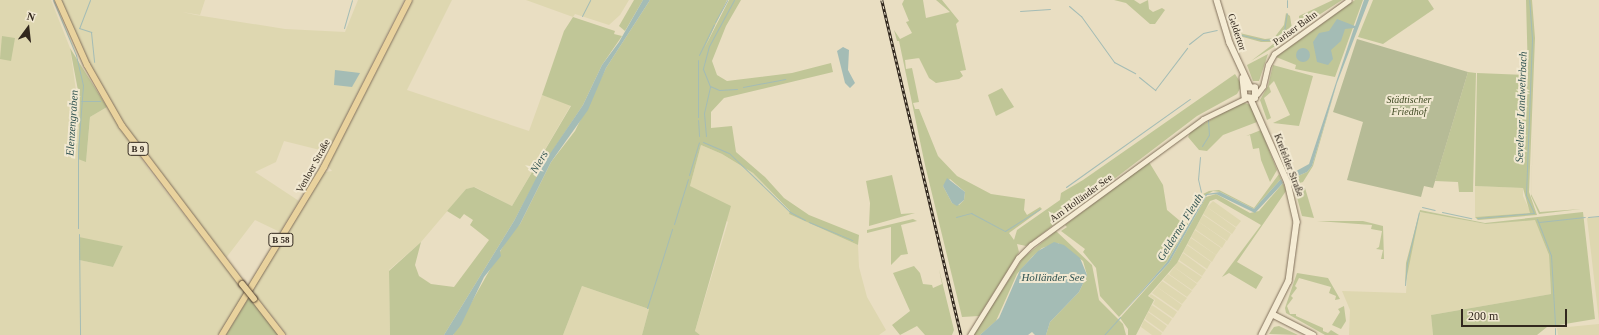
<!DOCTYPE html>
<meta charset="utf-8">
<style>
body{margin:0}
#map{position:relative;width:1599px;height:335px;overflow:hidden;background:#e9dec2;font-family:Georgia,serif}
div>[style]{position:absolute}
.farmland>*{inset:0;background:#ded7b0}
.green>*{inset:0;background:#c0c697}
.cemetery>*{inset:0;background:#b6bb96}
.water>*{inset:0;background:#a4bcb5}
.round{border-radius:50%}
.stream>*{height:1px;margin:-0.5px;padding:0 0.5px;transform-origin:0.5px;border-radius:0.5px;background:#a4bcb5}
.roads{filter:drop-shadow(0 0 1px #81705b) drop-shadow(0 0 1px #81705b)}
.tertiary>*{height:5px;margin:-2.5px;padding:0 2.5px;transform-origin:2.5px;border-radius:2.5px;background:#f5ecd4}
.secondary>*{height:5.5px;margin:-2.75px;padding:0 2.75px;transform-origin:2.75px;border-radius:2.75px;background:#f5ecd4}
.primary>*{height:6px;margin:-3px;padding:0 3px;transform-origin:3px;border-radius:3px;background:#e9d29d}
.rail>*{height:2.5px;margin-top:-1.25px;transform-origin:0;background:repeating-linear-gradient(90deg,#f1e8d1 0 3px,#32281e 0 6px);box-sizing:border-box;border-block:1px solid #32281e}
.bridges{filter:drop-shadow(0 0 1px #4f3e2f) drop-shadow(0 0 1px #4f3e2f)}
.primary-bridge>*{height:6px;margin:-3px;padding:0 3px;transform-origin:3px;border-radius:3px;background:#e9d29d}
span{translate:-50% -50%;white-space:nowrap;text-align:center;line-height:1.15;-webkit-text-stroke:4px #f1e8d1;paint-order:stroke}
.shield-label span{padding:1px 3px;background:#f1e8d1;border:1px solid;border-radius:3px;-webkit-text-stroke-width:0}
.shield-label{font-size:9px;color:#32281e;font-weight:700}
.street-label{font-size:10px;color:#32281e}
.park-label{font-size:10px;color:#434d26;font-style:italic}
.water-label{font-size:11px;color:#2e514f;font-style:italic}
.north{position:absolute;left:8px;top:8px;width:40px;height:40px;-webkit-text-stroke:3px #f1e8d1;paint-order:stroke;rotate:15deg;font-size:11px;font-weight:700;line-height:16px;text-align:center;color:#32281e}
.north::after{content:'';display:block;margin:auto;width:14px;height:18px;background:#32281e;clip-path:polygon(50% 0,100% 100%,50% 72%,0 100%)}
.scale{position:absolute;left:1461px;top:309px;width:106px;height:18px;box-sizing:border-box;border:2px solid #32281e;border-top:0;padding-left:5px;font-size:12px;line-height:14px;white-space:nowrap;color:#32281e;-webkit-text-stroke:3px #f1e8d1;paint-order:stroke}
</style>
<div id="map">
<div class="farmland">
<i style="clip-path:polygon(evenodd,0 0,51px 0,70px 48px,86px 162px,90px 117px,107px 107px,149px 170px,245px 293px,218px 335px,0 335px,0 0,79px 238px,123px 246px,113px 267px,79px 260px,79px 238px)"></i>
<i style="clip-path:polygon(61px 0,205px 0,200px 15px,182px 12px,196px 15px,285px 29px,345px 32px,358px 0,404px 0,328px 152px,284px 141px,276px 162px,255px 172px,299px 201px,280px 232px,255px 220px,226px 258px,129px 132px,91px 67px)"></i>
<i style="clip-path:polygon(413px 0,452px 0,407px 90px,529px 131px,542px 95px,571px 105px,512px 206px,475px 187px,466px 189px,421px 242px,389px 270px,390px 335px,287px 335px,252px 291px,325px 172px,332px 171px,328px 166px)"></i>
<i style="clip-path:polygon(526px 0,629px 0,620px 15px,609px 25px,575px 14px,573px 17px)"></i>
<i style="clip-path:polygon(701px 145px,722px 154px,753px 173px,790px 212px,789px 214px,858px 245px,859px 267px,867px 297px,886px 330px,879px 335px,700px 335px,695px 331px,728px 222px,690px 186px)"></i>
<i style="clip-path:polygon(1475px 186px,1523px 188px,1523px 196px,1531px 213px,1475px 217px)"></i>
<i style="clip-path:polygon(1213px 201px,1241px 221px,1236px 227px,1207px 207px)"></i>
<i style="clip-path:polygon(1207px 207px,1236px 228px,1232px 234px,1203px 214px)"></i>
<i style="clip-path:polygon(1420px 212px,1486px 224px,1535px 219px,1549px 255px,1551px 294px,1431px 315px,1433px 335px,1349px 335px,1350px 310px,1342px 291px,1406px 293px,1408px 263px)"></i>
<i style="clip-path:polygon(1203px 215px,1231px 234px,1227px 241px,1199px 222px)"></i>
<i style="clip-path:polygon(1599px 217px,1599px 321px,1587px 218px)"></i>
<i style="clip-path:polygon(1199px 222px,1226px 241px,1222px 248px,1195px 229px)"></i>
<i style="clip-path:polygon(1195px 230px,1221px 248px,1216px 255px,1191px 237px)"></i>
<i style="clip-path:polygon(1191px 238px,1216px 255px,1212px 262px,1187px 244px)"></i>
<i style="clip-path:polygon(1187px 245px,1211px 262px,1207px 269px,1183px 252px)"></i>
<i style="clip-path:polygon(1183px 253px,1206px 270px,1202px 276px,1179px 260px)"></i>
<i style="clip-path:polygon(1178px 261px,1202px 277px,1197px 283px,1174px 267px)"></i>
<i style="clip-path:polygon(1174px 267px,1197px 284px,1192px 290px,1169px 274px)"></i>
<i style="clip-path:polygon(1168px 274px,1192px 291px,1187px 297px,1163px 280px)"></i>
<i style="clip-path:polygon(1162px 281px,1187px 298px,1182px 304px,1157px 287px)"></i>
<i style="clip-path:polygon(582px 286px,649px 309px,642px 335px,563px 335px)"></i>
<i style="clip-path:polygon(1157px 287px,1182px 305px,1178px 311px,1152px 293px)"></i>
<i style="clip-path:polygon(1151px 294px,1177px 312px,1173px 318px,1153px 304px,1155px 300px,1149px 296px)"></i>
<i style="clip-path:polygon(1152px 305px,1172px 319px,1168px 325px,1148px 311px)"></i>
<i style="clip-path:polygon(1148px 312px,1167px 326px,1163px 332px,1145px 319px)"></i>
<i style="clip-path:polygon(1144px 320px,1162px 333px,1161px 335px,1152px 335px,1141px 327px)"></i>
<i style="clip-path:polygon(1599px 324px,1599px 335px,1558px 335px,1557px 328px)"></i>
</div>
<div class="green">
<i style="clip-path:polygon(634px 0,643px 0,625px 31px,619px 26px)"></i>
<i style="clip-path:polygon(650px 0,727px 0,705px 47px,729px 0,741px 0,726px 26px,712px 61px,717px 75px,727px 81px,792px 73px,831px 63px,833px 72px,724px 98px,711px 112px,711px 128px,732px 126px,736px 152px,765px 177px,784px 198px,809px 215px,859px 235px,858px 245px,789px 214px,790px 211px,753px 173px,722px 154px,701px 145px,690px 186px,731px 206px,695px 331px,700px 335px,642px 335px,649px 309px,582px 286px,563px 335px,453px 335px,510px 234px,520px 224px,551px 162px,575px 131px,606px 68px)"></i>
<i style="clip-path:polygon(evenodd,904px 0,923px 0,926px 18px,950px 12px,936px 0,942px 0,959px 21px,956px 24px,966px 70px,960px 71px,963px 76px,959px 79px,936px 83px,929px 78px,919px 58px,905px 60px,906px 69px,912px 68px,916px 87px,919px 102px,913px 103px,915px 109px,919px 109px,938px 156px,957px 176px,991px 194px,1025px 199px,1024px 210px,1027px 215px,1040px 207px,1042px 209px,1009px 233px,1014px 240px,1017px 230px,1060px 200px,1061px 193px,1083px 180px,1235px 74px,1242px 85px,1237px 94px,1197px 116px,1026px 246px,1017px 244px,1019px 252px,979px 316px,962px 317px,925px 165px,899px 41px,897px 41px,894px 30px,900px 39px,912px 33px,906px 22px,909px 21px,902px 4px,904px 0,950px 179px,965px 192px,964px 200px,959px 205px,952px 203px,943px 186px,950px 179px)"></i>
<i style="clip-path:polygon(1114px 0,1134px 0,1140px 4px,1148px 0,1149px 9px,1153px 12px,1162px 8px,1165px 10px,1155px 24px,1150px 24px,1126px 3px)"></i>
<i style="clip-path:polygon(1333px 0,1342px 0,1299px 28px,1299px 16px)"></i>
<i style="clip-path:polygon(1355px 0,1363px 0,1335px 77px,1295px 69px,1296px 65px,1276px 57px)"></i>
<i style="clip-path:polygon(1373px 0,1428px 0,1434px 9px,1383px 44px,1358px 37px)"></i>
<i style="clip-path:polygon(1526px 0,1532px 0,1535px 38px,1529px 192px,1537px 215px,1478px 220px,1475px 217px,1530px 213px,1523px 188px,1475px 186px,1477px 73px,1528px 75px)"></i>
<i style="clip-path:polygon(1286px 13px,1290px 16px,1293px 35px,1251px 61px,1281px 38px,1271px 42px,1261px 42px,1232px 34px,1231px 31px,1265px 39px,1274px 38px,1284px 25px)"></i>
<i style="clip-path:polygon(573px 17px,615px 31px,614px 34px,622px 36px,602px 65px,583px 105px,547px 159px,514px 221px,444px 335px,390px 335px,389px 271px,421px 242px,415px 265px,419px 276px,431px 284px,454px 287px,489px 240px,470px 225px,473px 220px,464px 214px,460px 219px,447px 211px,466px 189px,474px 187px,512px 206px,571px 106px,542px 95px,564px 31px)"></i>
<i style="clip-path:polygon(2px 36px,15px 38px,11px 61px,0 59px)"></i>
<i style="clip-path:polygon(70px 48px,107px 107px,90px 117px,86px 162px,78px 159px,80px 101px)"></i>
<i style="clip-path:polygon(1268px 54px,1259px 81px,1253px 81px,1247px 65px)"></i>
<i style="clip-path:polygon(1273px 65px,1313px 76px,1299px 126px,1273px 123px,1290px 115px,1274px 81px,1269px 86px,1271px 92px,1264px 98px,1271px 118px,1267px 120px,1260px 100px,1268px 86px)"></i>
<i style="clip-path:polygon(1468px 72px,1476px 73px,1473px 192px,1459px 192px,1458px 182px,1435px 181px)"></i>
<i style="clip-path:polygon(1535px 76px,1531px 194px,1540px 212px,1581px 209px,1539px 214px,1531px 196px)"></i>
<i style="clip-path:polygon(1337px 83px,1313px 166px,1303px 182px,1296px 184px,1291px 179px,1307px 172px,1312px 166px)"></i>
<i style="clip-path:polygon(1002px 88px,1014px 107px,996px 116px,988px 95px)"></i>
<i style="clip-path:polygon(1242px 102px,1251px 105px,1257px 122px,1223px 135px,1207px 151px,1199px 150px,1188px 137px,1191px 131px)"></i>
<i style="clip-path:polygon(1261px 130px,1277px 170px,1270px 182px,1261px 160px,1259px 148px,1253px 149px,1250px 135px,1246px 136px)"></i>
<i style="clip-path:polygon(1149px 162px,1163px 185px,1167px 210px,1186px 226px,1203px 194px,1209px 191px,1219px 190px,1254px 208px,1279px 174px,1281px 179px,1254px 209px,1220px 192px,1213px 191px,1203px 197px,1167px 262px,1119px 317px,1100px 296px,1096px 268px,1083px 252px,1085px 249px,1061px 231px,1067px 227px,1065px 225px)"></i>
<i style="clip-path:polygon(892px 175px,901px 214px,915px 213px,869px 226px,870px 203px,866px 181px)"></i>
<i style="clip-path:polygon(1283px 183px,1286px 191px,1237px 262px,1263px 277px,1256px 289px,1229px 273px,1222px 277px,1261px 225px,1216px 199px,1210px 201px,1177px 263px,1148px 296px,1154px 300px,1136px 335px,1128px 335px,1128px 329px,1120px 318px,1169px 263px,1206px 197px,1216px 194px,1250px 213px,1259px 211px)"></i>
<i style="clip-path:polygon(1300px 187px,1305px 188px,1314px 218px,1302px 216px,1295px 190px)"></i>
<i style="clip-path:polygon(1420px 210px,1485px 223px,1583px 212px,1595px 319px,1547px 327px,1537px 335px,1433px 335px,1431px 315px,1551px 294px,1549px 255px,1535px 220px,1486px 224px,1420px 212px,1405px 286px,1406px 263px)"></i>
<i style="clip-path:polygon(913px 219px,917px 221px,901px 225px,908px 254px,901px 255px,891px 265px,891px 227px,867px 233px,867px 230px)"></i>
<i style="clip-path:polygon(1317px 221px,1363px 221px,1383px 226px,1384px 259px,1381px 259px,1383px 250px,1376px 249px,1379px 247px,1382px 231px,1371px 229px,1372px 225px)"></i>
<i style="clip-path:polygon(1056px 231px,1092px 265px,1099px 300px,1123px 324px,1126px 335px,1046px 335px,1050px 322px,1079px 292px,1087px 275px,1083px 261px,1058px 243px,1042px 248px,1032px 257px,1017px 274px,996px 321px,980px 335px,973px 335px,1023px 258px)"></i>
<i style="clip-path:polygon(79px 237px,123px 246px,113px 267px,79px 260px)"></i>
<i style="clip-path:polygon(914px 266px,920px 273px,923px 284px,932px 285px,933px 288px,942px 284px,939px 269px,954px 330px,952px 335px,925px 335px,917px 326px,900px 335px,892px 325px,910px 311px,893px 273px)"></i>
<i style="clip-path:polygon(1297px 273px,1328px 278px,1340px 299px,1335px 300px,1336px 296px,1329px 293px,1331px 287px,1299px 278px,1295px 286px,1297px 288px,1291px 296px,1293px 298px,1287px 306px,1290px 314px,1296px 314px,1296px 316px,1323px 328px,1323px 331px,1328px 333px,1331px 330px,1339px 335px,1325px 335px,1286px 313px,1285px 308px)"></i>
<i style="clip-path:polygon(249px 297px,279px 335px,226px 335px)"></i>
<i style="clip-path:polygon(1344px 306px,1346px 321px,1341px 329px,1332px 325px,1340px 312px,1338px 309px)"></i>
<i style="clip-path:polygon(1279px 326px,1298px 335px,1269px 334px,1274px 327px)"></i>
</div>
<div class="cemetery">
<i style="clip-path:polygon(1357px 39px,1468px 72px,1433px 188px,1424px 186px,1421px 197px,1347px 180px,1363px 122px,1333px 112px)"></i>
</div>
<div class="water">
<i style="clip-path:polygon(643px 0,650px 0,606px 68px,588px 110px,551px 162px,520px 224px,500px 251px,501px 256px,484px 277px,461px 325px,453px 335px,444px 335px,514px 221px,545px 161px,583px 105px,602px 65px,619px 42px)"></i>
<i style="clip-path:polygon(1364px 0,1369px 0,1337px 83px,1312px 166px,1307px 172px,1291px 179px,1289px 175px,1309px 164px,1354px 28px,1345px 29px,1341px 41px,1331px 50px,1333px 59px,1328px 65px,1317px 62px,1313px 42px,1319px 33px,1329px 31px,1337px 19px,1355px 26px)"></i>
<i style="clip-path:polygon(843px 47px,849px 50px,848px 70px,855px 83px,850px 88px,845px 83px,837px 51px)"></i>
<i class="round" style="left:1296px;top:48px;width:14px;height:14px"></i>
<i style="clip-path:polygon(335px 70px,360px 73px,352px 87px,334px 85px)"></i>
<i style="clip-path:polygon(947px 178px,965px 192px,964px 200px,957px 206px,952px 203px,943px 186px)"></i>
<i style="clip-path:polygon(1281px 179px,1283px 183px,1255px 213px,1216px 194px,1207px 195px,1169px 263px,1119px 317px,1167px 262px,1206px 194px,1220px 192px,1254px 209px)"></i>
<i style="clip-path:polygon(1054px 242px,1064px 245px,1080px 258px,1087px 275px,1079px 292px,1050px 322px,1046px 335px,1035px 335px,1032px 332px,1028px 335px,980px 335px,999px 318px,1020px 270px,1038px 251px)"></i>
</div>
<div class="stream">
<i style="left:53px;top:0;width:60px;rotate:67.3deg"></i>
<i style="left:76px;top:55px;width:31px;rotate:77deg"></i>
<i style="left:83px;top:85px;width:66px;rotate:94.3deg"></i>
<i style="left:78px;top:151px;width:77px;rotate:90deg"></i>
<i style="left:90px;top:0;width:30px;rotate:111deg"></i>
<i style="left:79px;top:28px;width:13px;rotate:18deg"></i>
<i style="left:91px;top:32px;width:30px;rotate:84deg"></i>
<i style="left:734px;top:0;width:52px;rotate:118.5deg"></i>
<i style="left:709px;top:46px;width:24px;rotate:105deg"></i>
<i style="left:703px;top:69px;width:18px;rotate:68deg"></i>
<i style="left:710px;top:86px;width:10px;rotate:24deg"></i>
<i style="left:719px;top:90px;width:18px;rotate:-3deg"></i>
<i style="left:1069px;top:6px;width:16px;rotate:40deg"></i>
<i style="left:1081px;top:16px;width:57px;rotate:54.3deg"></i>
<i style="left:1114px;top:62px;width:24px;rotate:28deg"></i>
<i style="left:1287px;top:7px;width:7px;rotate:-90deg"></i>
<i style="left:1020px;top:11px;width:30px;rotate:-4deg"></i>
<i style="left:582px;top:16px;width:18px;rotate:-63deg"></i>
<i style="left:715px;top:22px;width:25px;rotate:-61deg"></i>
<i style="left:344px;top:28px;width:29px;rotate:-74deg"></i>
<i style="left:1233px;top:33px;width:31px;rotate:13deg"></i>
<i style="left:1263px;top:40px;width:13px;rotate:-4deg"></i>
<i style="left:1276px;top:39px;width:11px;rotate:-45deg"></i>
<i style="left:1284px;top:31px;width:18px;rotate:-81deg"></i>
<i style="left:1189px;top:44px;width:18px;rotate:-38deg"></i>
<i style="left:1203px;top:33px;width:14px;rotate:-12deg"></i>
<i style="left:699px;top:55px;width:34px;rotate:-64deg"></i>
<i style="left:698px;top:60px;width:57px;rotate:90deg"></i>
<i style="left:1139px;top:77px;width:21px;rotate:39deg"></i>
<i style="left:1155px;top:90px;width:53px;rotate:-52.7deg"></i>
<i style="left:743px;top:87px;width:43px;rotate:-10.8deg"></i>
<i style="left:81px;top:101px;width:19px"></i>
<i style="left:698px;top:120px;width:16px;rotate:86deg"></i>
<i style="left:706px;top:136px;width:23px;rotate:-95deg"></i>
<i style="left:704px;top:113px;width:27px;rotate:-77deg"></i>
<i style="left:703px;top:142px;width:28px;rotate:23deg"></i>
<i style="left:729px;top:153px;width:85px;rotate:44deg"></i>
<i style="left:790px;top:212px;width:17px;rotate:28deg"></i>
<i style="left:1202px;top:146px;width:13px;rotate:-58deg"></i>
<i style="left:1209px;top:135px;width:15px;rotate:-94deg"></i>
<i style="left:1200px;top:157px;width:22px;rotate:95deg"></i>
<i style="left:1198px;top:179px;width:13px;rotate:77deg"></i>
<i style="left:689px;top:175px;width:34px;rotate:-73deg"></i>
<i style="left:1066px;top:187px;width:152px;rotate:-35.4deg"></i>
<i style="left:1422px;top:207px;width:13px;rotate:13deg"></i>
<i style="left:1442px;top:212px;width:30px;rotate:12deg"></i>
<i style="left:956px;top:217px;width:16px;rotate:-15deg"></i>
<i style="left:971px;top:213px;width:38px;rotate:28deg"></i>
<i style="left:1005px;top:231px;width:41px;rotate:-32.2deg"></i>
<i style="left:1588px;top:217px;width:11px;rotate:-5deg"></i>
<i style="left:1477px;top:218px;width:57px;rotate:-5deg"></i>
<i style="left:1534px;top:213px;width:20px;rotate:-114deg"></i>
<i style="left:1526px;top:195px;width:156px;rotate:-87.8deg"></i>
<i style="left:1532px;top:39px;width:39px;rotate:-94deg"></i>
<i style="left:1537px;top:219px;width:39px;rotate:69deg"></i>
<i style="left:1551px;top:255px;width:70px;rotate:86.7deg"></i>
<i style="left:809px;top:222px;width:47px;rotate:22.7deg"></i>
<i style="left:1539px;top:222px;width:46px;rotate:-6.2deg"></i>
<i style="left:674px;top:224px;width:47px;rotate:-72.7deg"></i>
<i style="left:79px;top:234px;width:101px;rotate:89.4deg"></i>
<i style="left:1405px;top:285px;width:22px;rotate:-85deg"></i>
<i style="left:1407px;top:263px;width:52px;rotate:-76.8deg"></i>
<i style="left:647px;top:308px;width:83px;rotate:-72.4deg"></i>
<i style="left:1555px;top:328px;width:7px;rotate:90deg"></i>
<i style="left:1104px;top:335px;width:24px;rotate:-48deg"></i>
</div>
<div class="roads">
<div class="tertiary">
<i style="left:1257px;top:94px;width:10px;rotate:-53deg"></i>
<i style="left:1263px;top:86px;width:22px;rotate:-77deg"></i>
<i style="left:1268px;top:65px;width:13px;rotate:-61deg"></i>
<i style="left:1274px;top:54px;width:92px;rotate:-35.8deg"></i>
<i style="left:970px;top:335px;width:91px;rotate:-58.1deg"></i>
<i style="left:1018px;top:258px;width:18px;rotate:-45deg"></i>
<i style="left:1031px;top:245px;width:213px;rotate:-36.2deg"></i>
<i style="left:1203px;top:119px;width:48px;rotate:-26deg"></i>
</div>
<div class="secondary">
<i style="left:1217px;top:0;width:45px;rotate:73.2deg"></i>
<i style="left:1230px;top:43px;width:47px;rotate:65.1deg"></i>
<i style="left:1243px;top:78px;width:19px;rotate:84deg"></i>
<i style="left:1245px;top:97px;width:10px;rotate:6deg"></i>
<i style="left:1255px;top:98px;width:10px;rotate:-90deg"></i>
<i style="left:1255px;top:88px;width:10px;rotate:180deg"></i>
<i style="left:1251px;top:99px;width:92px;rotate:66.2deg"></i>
<i style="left:1288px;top:183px;width:40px;rotate:77deg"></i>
<i style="left:1297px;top:222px;width:60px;rotate:97.7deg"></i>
<i style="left:1289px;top:281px;width:60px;rotate:116.6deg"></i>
<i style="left:1274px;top:315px;width:44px;rotate:27.1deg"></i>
</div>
<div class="primary">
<i style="left:58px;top:0;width:71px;rotate:66deg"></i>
<i style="left:87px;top:65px;width:70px;rotate:60.2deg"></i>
<i style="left:122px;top:126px;width:198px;rotate:52.8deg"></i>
<i style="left:254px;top:299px;width:46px;rotate:52.1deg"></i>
<i style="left:222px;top:335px;width:197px;rotate:-58.7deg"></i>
<i style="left:324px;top:167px;width:187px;rotate:-63deg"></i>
</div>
</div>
<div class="rail">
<i style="left:882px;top:0;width:344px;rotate:76.7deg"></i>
</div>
<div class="bridges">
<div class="primary-bridge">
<i style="left:242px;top:284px;width:19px;rotate:51deg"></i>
</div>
</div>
<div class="shield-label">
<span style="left:138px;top:149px">B 9</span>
<span style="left:281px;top:240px">B 58</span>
</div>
<div class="street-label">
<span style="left:1295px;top:28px;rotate:-36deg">Pariser Bahn</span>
<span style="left:1237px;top:32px;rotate:71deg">Geldertor</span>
<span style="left:1289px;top:165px;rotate:69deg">Krefelder Straße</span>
<span style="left:313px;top:166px;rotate:-61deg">Venloer Straße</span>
<span style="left:1081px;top:198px;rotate:-36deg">Am Holländer See</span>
</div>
<div class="park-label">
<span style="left:1409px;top:105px">Städtischer<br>Friedhof</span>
</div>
<div class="water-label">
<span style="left:1521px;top:107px;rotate:-88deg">Sevelener Landwehrbach</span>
<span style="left:72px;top:123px;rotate:-86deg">Elenzengraben</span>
<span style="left:539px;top:162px;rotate:-59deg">Niers</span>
<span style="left:1180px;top:227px;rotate:-58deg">Gelderner Fleuth</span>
<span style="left:1053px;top:277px">Holländer See</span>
</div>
<div class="north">N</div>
<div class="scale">200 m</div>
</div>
